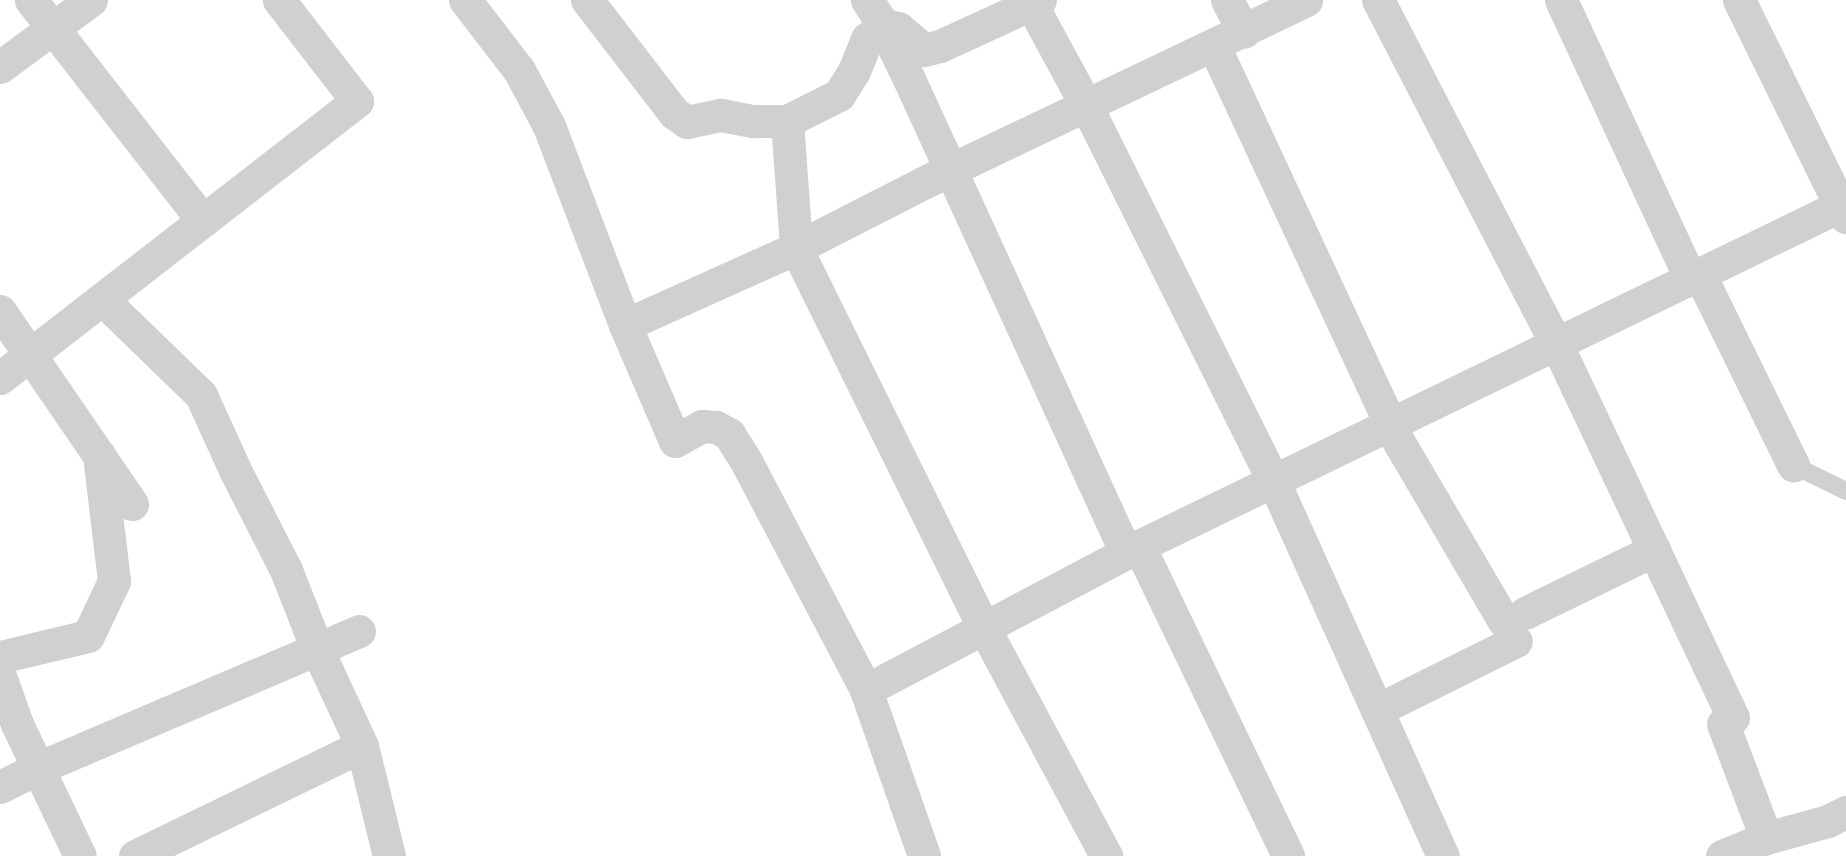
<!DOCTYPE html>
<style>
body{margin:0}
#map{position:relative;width:1846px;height:856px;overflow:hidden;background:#fff;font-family:Ubuntu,sans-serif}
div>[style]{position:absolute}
.lane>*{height:18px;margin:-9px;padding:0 9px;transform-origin:9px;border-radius:9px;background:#d0d0d0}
.street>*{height:33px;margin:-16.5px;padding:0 16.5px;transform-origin:16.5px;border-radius:16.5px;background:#d0d0d0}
span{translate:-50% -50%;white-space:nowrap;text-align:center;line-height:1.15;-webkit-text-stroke:6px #fff;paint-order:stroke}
</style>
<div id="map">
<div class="lane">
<i style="left:1793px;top:465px;width:59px;rotate:26.1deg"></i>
</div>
<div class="street">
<i style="left:31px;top:0;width:280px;rotate:52.1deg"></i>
<i style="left:465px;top:0;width:88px;rotate:52.4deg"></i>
<i style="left:519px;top:70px;width:64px;rotate:61.8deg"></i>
<i style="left:549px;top:126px;width:213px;rotate:69.1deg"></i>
<i style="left:625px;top:325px;width:126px;rotate:66.7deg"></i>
<i style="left:675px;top:441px;width:31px;rotate:-29deg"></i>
<i style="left:702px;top:426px;width:14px;rotate:4deg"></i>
<i style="left:716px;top:427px;width:15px;rotate:28deg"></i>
<i style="left:729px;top:434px;width:34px;rotate:58deg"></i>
<i style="left:747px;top:463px;width:256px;rotate:62.3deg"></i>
<i style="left:866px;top:690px;width:176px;rotate:70.7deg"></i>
<i style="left:587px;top:0;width:143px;rotate:52.4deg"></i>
<i style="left:674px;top:113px;width:16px;rotate:35deg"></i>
<i style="left:687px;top:122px;width:35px;rotate:-12deg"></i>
<i style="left:721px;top:115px;width:33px;rotate:11deg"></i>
<i style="left:753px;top:121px;width:34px"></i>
<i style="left:787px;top:121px;width:58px;rotate:-26.6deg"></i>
<i style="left:839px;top:95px;width:28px;rotate:-58deg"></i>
<i style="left:854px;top:71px;width:35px;rotate:-68deg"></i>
<i style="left:867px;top:39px;width:21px;rotate:-41deg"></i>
<i style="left:883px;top:25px;width:15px;rotate:11deg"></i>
<i style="left:898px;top:28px;width:34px;rotate:40deg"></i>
<i style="left:924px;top:50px;width:16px;rotate:-14deg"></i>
<i style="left:940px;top:46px;width:110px;rotate:-24.7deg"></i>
<i style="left:867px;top:0;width:30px;rotate:57deg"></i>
<i style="left:883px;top:25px;width:60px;rotate:64.3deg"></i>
<i style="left:909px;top:79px;width:521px;rotate:65.4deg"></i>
<i style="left:1029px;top:0;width:119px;rotate:61.5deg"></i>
<i style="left:1086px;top:105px;width:421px;rotate:63.5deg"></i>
<i style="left:1274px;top:482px;width:410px;rotate:65.7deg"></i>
<i style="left:1227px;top:0;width:36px;rotate:62deg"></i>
<i style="left:1378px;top:0;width:389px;rotate:62.6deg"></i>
<i style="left:1557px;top:345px;width:412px;rotate:64.7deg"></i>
<i style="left:1561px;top:0;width:309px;rotate:65.1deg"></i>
<i style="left:1739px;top:0;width:242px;rotate:63.8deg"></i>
<i style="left:1214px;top:46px;width:439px;rotate:65deg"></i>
<i style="left:1400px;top:444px;width:205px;rotate:59.6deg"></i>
<i style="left:0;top:67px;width:113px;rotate:-36.4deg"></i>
<i style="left:787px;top:121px;width:127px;rotate:85.9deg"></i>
<i style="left:796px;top:248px;width:424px;rotate:63.7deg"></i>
<i style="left:984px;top:628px;width:259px;rotate:61.8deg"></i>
<i style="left:1700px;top:275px;width:212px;rotate:63.9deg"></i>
<i style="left:102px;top:299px;width:138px;rotate:44.1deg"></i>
<i style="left:201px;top:395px;width:82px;rotate:65.6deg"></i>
<i style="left:235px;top:470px;width:112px;rotate:63deg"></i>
<i style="left:286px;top:570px;width:85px;rotate:68.6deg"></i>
<i style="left:317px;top:649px;width:107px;rotate:65.1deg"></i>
<i style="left:362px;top:746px;width:113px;rotate:76.2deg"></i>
<i style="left:0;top:311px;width:234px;rotate:55.6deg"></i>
<i style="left:625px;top:325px;width:188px;rotate:-24.2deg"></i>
<i style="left:796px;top:248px;width:147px;rotate:-27.1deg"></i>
<i style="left:927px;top:181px;width:420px;rotate:-25.5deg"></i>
<i style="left:0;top:378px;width:452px;rotate:-37.8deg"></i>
<i style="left:357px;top:101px;width:128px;rotate:-127.7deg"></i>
<i style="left:1139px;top:546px;width:344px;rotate:64.3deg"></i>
<i style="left:1525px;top:613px;width:144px;rotate:-26deg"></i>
<i style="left:0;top:657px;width:90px;rotate:-13.4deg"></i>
<i style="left:88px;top:636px;width:61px;rotate:-64.7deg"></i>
<i style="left:114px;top:581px;width:127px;rotate:-96.8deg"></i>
<i style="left:0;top:676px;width:51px;rotate:70.5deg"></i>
<i style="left:17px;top:724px;width:146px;rotate:64.5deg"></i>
<i style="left:866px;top:690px;width:309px;rotate:-27.8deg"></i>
<i style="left:1139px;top:546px;width:786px;rotate:-25.88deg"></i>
<i style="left:1377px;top:710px;width:155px;rotate:-26.4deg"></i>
<i style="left:1723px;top:724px;width:122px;rotate:69.3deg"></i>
<i style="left:0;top:787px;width:42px;rotate:-26.6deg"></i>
<i style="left:38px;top:768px;width:349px;rotate:-23.1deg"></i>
<i style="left:135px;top:856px;width:252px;rotate:-25.9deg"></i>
<i style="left:1722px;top:856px;width:48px;rotate:-22.2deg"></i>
<i style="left:1766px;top:838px;width:64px;rotate:-15.3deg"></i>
<i style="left:1828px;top:821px;width:20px;rotate:-27deg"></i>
</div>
</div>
